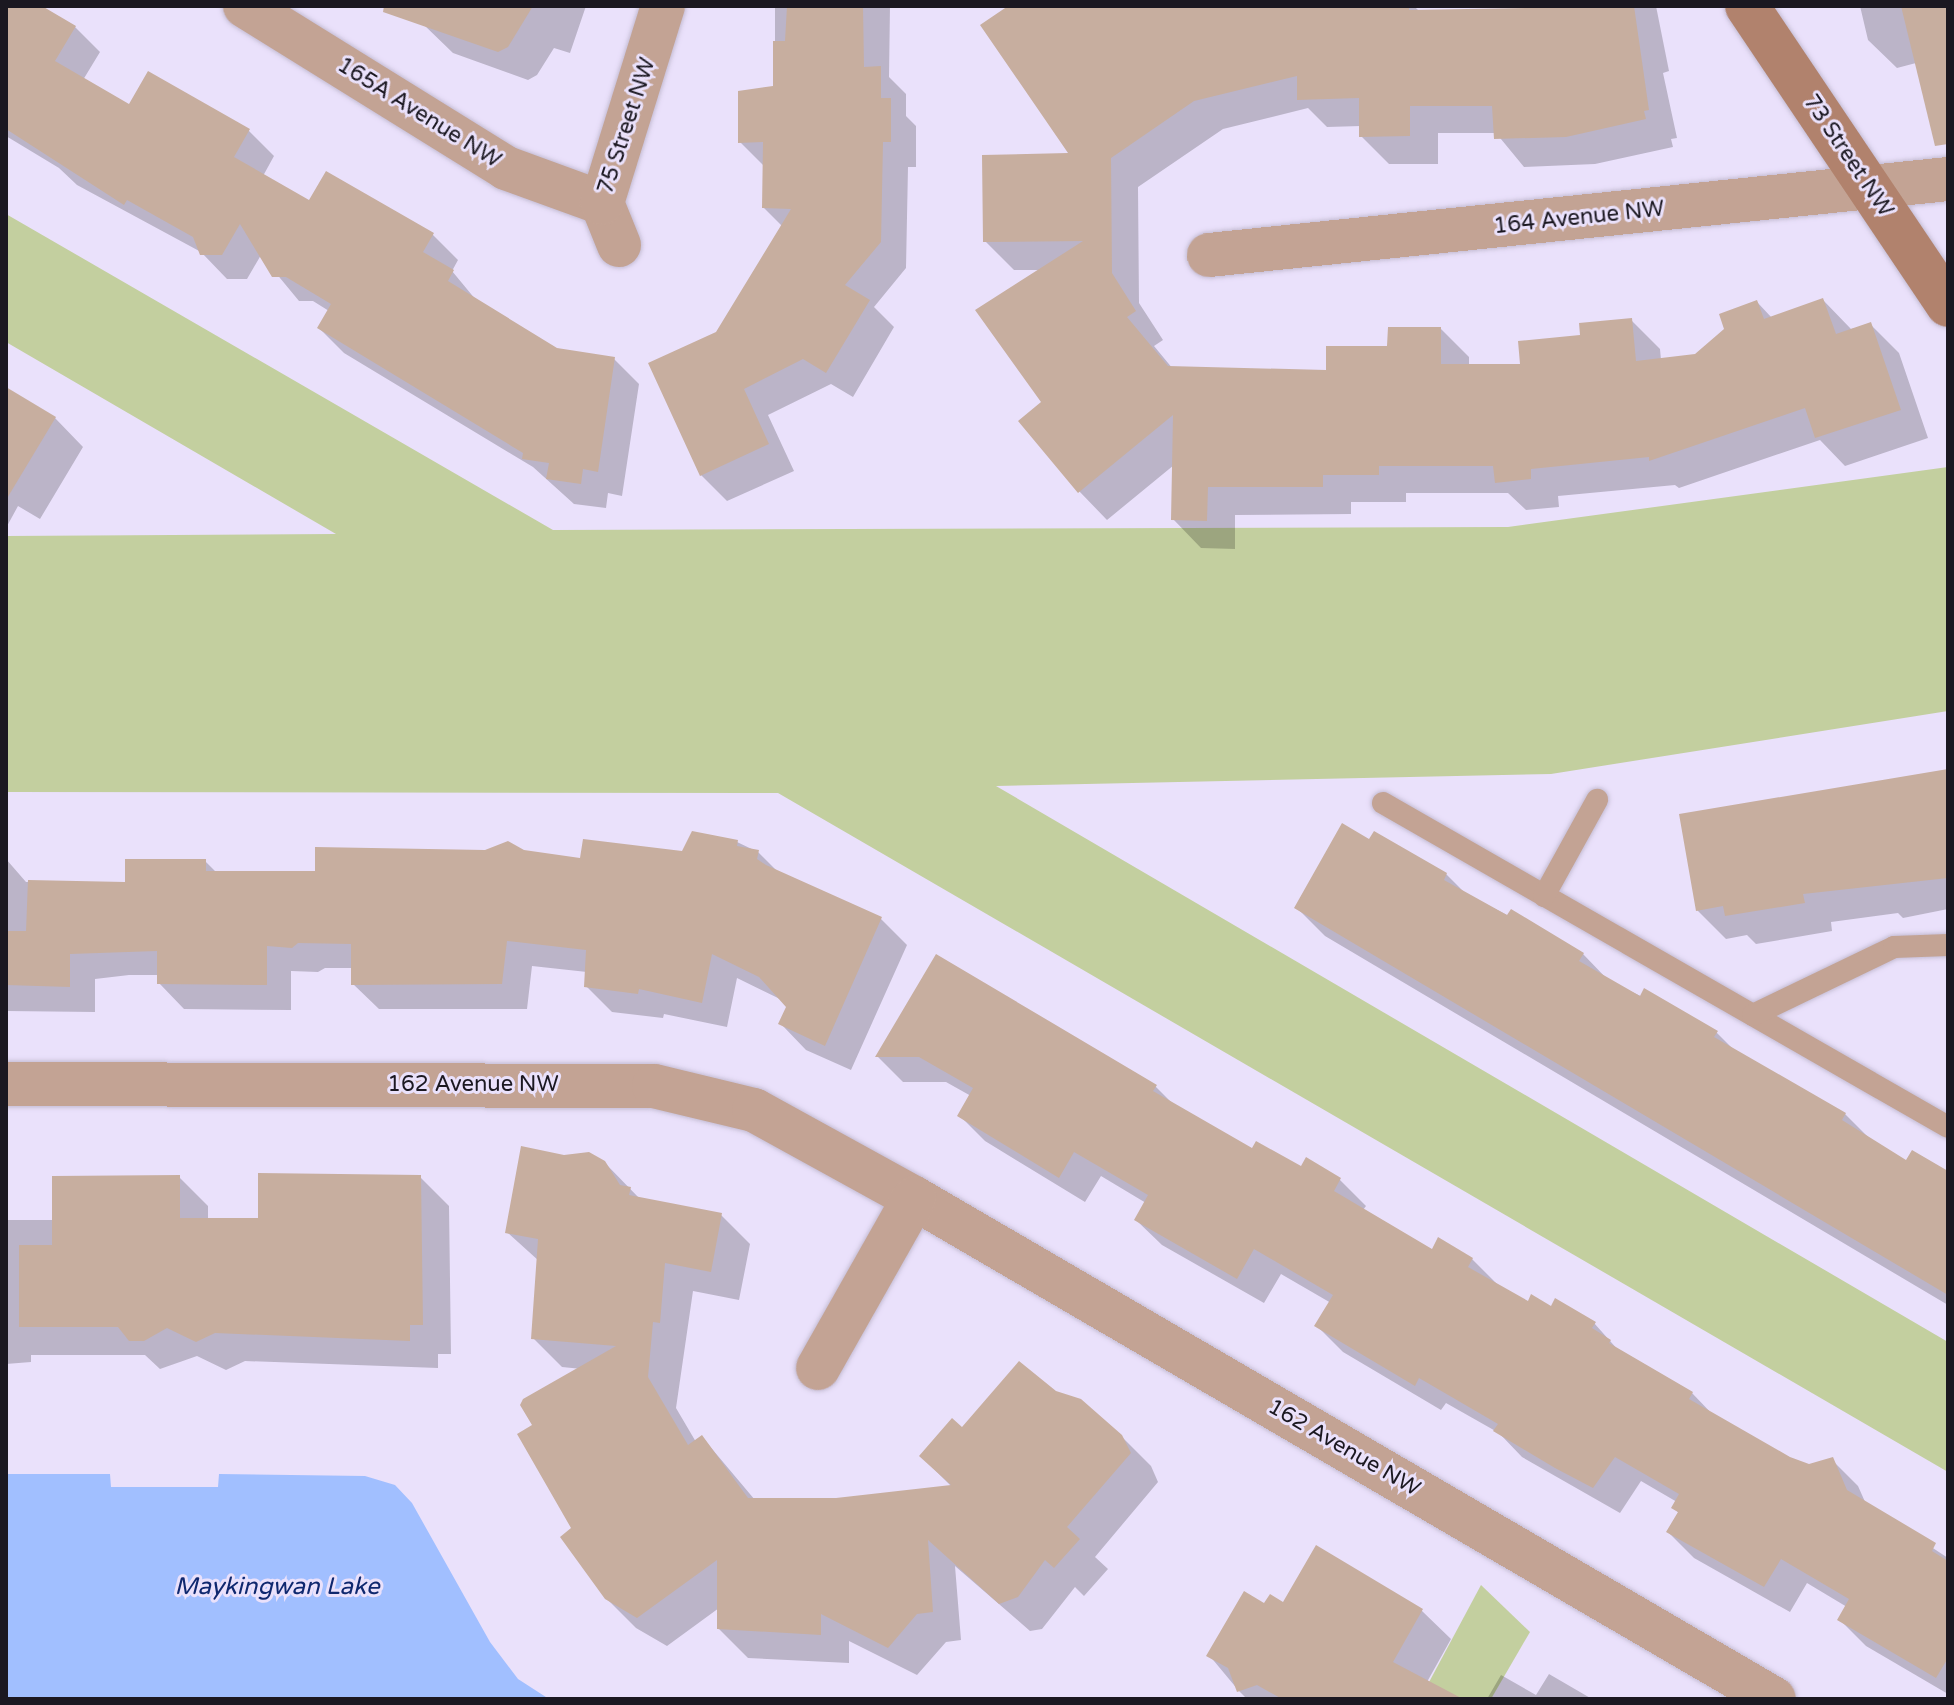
<!DOCTYPE html>
<style>
body{margin:0}
#map{position:relative;width:1954px;height:1705px;overflow:hidden;background:#eae1fb;font-family:"Varela Round",sans-serif}
div>[style]{position:absolute}
.green>*{inset:0;background:#c3cf9f}
.water>*{inset:0;background:#a1bfff}
.shadow>*{inset:0;background:#0003}
.building>*{inset:0;background:#c7ae9f}
.roads{filter:drop-shadow(0 0 2px #c5bdd4) drop-shadow(0 0 2px #c5bdd4)}
.lane>*{height:22px;margin:-11px;padding:0 11px;transform-origin:11px;border-radius:11px;background:#c3a394}
.street>*{height:44px;margin:-22px;padding:0 22px;transform-origin:22px;border-radius:22px;background:#c3a394}
.secondary>*{height:44px;margin:-22px;padding:0 22px;transform-origin:22px;border-radius:22px;background:#b1826d}
span{translate:-50% -50%;white-space:nowrap;text-align:center;line-height:1.15;-webkit-text-stroke:6px #eae1fb;paint-order:stroke}
.street-label{font-size:22px;color:#1b1821}
.water-label{font-size:24px;color:#0f286f;font-style:italic}
.frame{position:absolute;inset:0;border:8px solid #1b1821;pointer-events:none}
</style>
<div id="map">
<div class="green">
<i style="clip-path:polygon(6px 214px,553px 530px,1508px 527px,1948px 467px,1948px 711px,1551px 774px,996px 786px,1948px 1342px,1948px 1472px,778px 793px,6px 792px,6px 536px,336px 534px,6px 342px)"></i>
<i style="clip-path:polygon(1481px 1585px,1530px 1632px,1491px 1699px,1420px 1699px)"></i>
</div>
<div class="water">
<i style="clip-path:polygon(6px 1474px,110px 1474px,111px 1487px,218px 1487px,219px 1474px,365px 1476px,395px 1485px,412px 1503px,490px 1642px,518px 1679px,549px 1699px,6px 1699px)"></i>
</div>
<div class="shadow">
<i style="clip-path:polygon(6px 6px,38px 6px,75px 27px,100px 52px,83px 80px,130px 106px,148px 74px,249px 131px,274px 156px,263px 176px,310px 202px,326px 174px,433px 235px,458px 260px,452px 271px,476px 300px,557px 350px,614px 359px,639px 384px,622px 496px,608px 493px,606px 508px,574px 504px,533px 467px,344px 353px,319px 328px,329px 311px,313px 301px,299px 301px,261px 255px,247px 279px,227px 279px,201px 252px,77px 185px,59px 168px,6px 136px)"></i>
<i style="clip-path:polygon(422px 6px,586px 6px,570px 53px,554px 48px,537px 75px,528px 80px,453px 53px,423px 24px)"></i>
<i style="clip-path:polygon(775px 6px,890px 6px,889px 77px,906px 94px,906px 116px,916px 126px,916px 167px,908px 167px,906px 268px,874px 307px,894px 327px,853px 397px,831px 384px,768px 415px,794px 471px,727px 501px,701px 475px,718px 334px,782px 226px,764px 208px,764px 166px,740px 142px,775px 88px)"></i>
<i style="clip-path:polygon(1015px 6px,1414px 6px,1420px 12px,1656px 6px,1669px 71px,1663px 73px,1677px 138px,1671px 139px,1673px 147px,1595px 164px,1524px 167px,1496px 133px,1438px 133px,1438px 164px,1389px 164px,1361px 136px,1361px 126px,1327px 127px,1308px 108px,1223px 129px,1138px 187px,1139px 303px,1163px 340px,1154px 346px,1173px 369px,1328px 372px,1441px 329px,1469px 357px,1469px 366px,1522px 366px,1582px 337px,1632px 321px,1660px 349px,1661px 360px,1696px 356px,1757px 302px,1772px 318px,1823px 300px,1851px 329px,1871px 325px,1899px 353px,1928px 438px,1845px 466px,1820px 440px,1679px 488px,1675px 485px,1558px 496px,1559px 507px,1526px 510px,1508px 493px,1406px 493px,1406px 502px,1351px 502px,1351px 514px,1235px 515px,1235px 549px,1201px 548px,1173px 519px,1174px 465px,1107px 520px,1079px 491px,1044px 402px,1042px 270px,1014px 270px,985px 241px,1072px 155px)"></i>
<i style="clip-path:polygon(1860px 6px,1948px 6px,1948px 108px,1916px 63px,1897px 68px,1868px 40px)"></i>
<i style="clip-path:polygon(6px 389px,55px 418px,83px 447px,40px 519px,18px 506px,6px 528px)"></i>
<i style="clip-path:polygon(1948px 771px,1948px 909px,1903px 918px,1898px 913px,1831px 922px,1832px 931px,1756px 944px,1747px 935px,1726px 939px,1697px 910px)"></i>
<i style="clip-path:polygon(737px 842px,758px 852px,780px 874px,881px 919px,907px 945px,851px 1070px,806px 1050px,781px 1024px,788px 1007px,782px 1000px,737px 978px,727px 1027px,664px 1014px,663px 1018px,612px 1012px,586px 986px,587px 972px,532px 966px,527px 1009px,379px 1009px,353px 984px,353px 968px,325px 968px,318px 972px,291px 971px,291px 1010px,184px 1009px,159px 983px,159px 975px,129px 975px,95px 979px,95px 1012px,6px 1011px,6px 859px,26px 882px,127px 884px,205px 861px,217px 873px,317px 873px,523px 852px,582px 860px,684px 853px)"></i>
<i style="clip-path:polygon(1370px 842px,1446px 874px,1466px 894px,1583px 954px,1609px 981px,1716px 1032px,1737px 1053px,1845px 1114px,1871px 1140px,1906px 1163px,1948px 1174px,1948px 1305px,1325px 936px,1296px 907px)"></i>
<i style="clip-path:polygon(937px 957px,1155px 1086px,1175px 1106px,1253px 1151px,1340px 1180px,1366px 1206px,1363px 1210px,1432px 1251px,1472px 1259px,1498px 1285px,1528px 1303px,1594px 1323px,1619px 1351px,1692px 1393px,1715px 1417px,1789px 1459px,1809px 1466px,1832px 1460px,1858px 1486px,1866px 1504px,1948px 1558px,1948px 1694px,1866px 1646px,1840px 1620px,1847px 1607px,1807px 1583px,1790px 1612px,1694px 1558px,1668px 1532px,1679px 1513px,1673px 1508px,1677px 1502px,1641px 1481px,1620px 1513px,1522px 1457px,1499px 1433px,1446px 1403px,1441px 1410px,1343px 1352px,1317px 1326px,1331px 1303px,1281px 1274px,1264px 1303px,1162px 1245px,1136px 1220px,1146px 1203px,1101px 1176px,1085px 1202px,985px 1141px,959px 1115px,971px 1096px,946px 1082px,903px 1082px,878px 1057px)"></i>
<i style="clip-path:polygon(604px 1162px,640px 1199px,721px 1215px,750px 1244px,739px 1300px,693px 1291px,676px 1408px,696px 1442px,702px 1437px,755px 1500px,836px 1500px,952px 1487px,921px 1456px,962px 1430px,1055px 1393px,1121px 1436px,1151px 1466px,1158px 1482px,1095px 1557px,1108px 1569px,1084px 1596px,1075px 1587px,1042px 1629px,1030px 1631px,955px 1566px,961px 1640px,946px 1642px,917px 1675px,849px 1641px,849px 1663px,748px 1658px,719px 1629px,719px 1608px,667px 1646px,636px 1628px,606px 1598px,535px 1426px,582px 1369px,562px 1367px,533px 1338px,539px 1261px,507px 1232px)"></i>
<i style="clip-path:polygon(179px 1177px,208px 1206px,208px 1220px,260px 1220px,420px 1177px,449px 1206px,451px 1354px,438px 1354px,438px 1368px,245px 1361px,226px 1370px,197px 1356px,160px 1369px,145px 1355px,31px 1355px,31px 1362px,6px 1364px,6px 1220px,54px 1220px)"></i>
<i style="clip-path:polygon(1317px 1548px,1422px 1611px,1451px 1639px,1427px 1682px,1458px 1699px,1247px 1699px,1239px 1691px,1209px 1655px,1265px 1606px,1284px 1604px)"></i>
<i style="clip-path:polygon(1549px 1674px,1592px 1699px,1487px 1699px,1501px 1675px,1536px 1695px)"></i>
</div>
<div class="building">
<i style="clip-path:polygon(6px 6px,42px 6px,76px 26px,55px 61px,129px 104px,148px 71px,250px 129px,234px 157px,309px 200px,326px 171px,434px 233px,423px 252px,454px 270px,448px 281px,557px 348px,615px 357px,598px 472px,583px 469px,581px 484px,546px 479px,549px 463px,522px 459px,523px 453px,317px 328px,331px 304px,286px 277px,272px 277px,240px 224px,222px 255px,200px 255px,193px 237px,127px 200px,124px 205px,6px 129px)"></i>
<i style="clip-path:polygon(384px 6px,533px 6px,508px 47px,498px 52px,383px 12px)"></i>
<i style="clip-path:polygon(787px 6px,863px 6px,864px 67px,881px 66px,881px 98px,891px 98px,891px 142px,883px 142px,881px 242px,845px 285px,870px 300px,826px 373px,803px 359px,744px 389px,769px 444px,700px 476px,648px 363px,716px 332px,791px 209px,762px 208px,763px 142px,738px 143px,738px 91px,773px 86px,773px 41px,785px 41px)"></i>
<i style="clip-path:polygon(1008px 6px,1409px 6px,1409px 10px,1634px 6px,1649px 110px,1644px 111px,1646px 119px,1566px 137px,1494px 139px,1492px 106px,1410px 106px,1410px 136px,1359px 137px,1359px 98px,1297px 100px,1297px 76px,1194px 101px,1111px 158px,1112px 273px,1136px 311px,1127px 317px,1168px 366px,1326px 370px,1326px 346px,1387px 346px,1388px 327px,1441px 327px,1441px 364px,1520px 364px,1518px 341px,1580px 335px,1579px 323px,1632px 318px,1636px 361px,1695px 354px,1724px 329px,1719px 314px,1757px 300px,1764px 319px,1823px 298px,1836px 334px,1871px 322px,1901px 410px,1815px 438px,1805px 408px,1649px 461px,1649px 457px,1531px 469px,1531px 479px,1495px 483px,1493px 466px,1379px 466px,1379px 475px,1323px 475px,1323px 487px,1208px 487px,1207px 521px,1171px 520px,1173px 415px,1078px 493px,1018px 421px,1041px 402px,975px 310px,1083px 241px,983px 242px,982px 155px,1068px 153px,980px 25px)"></i>
<i style="clip-path:polygon(1901px 6px,1948px 6px,1948px 144px,1935px 146px)"></i>
<i style="clip-path:polygon(6px 387px,56px 417px,6px 500px)"></i>
<i style="clip-path:polygon(1948px 769px,1948px 878px,1803px 894px,1805px 903px,1725px 916px,1723px 906px,1696px 911px,1679px 814px)"></i>
<i style="clip-path:polygon(1342px 823px,1369px 839px,1374px 831px,1447px 873px,1444px 880px,1507px 915px,1511px 909px,1584px 953px,1579px 961px,1640px 996px,1644px 988px,1718px 1031px,1714px 1037px,1846px 1113px,1842px 1120px,1906px 1160px,1912px 1150px,1948px 1171px,1948px 1295px,1294px 908px)"></i>
<i style="clip-path:polygon(692px 831px,738px 840px,737px 846px,759px 850px,757px 859px,766px 865px,882px 917px,825px 1046px,778px 1024px,786px 1007px,759px 977px,712px 954px,702px 1003px,639px 989px,638px 994px,584px 987px,586px 950px,507px 941px,502px 984px,351px 985px,351px 944px,298px 943px,292px 948px,267px 946px,267px 985px,157px 984px,157px 951px,70px 954px,70px 987px,6px 985px,6px 931px,26px 931px,28px 880px,125px 882px,125px 859px,206px 859px,206px 871px,315px 871px,315px 847px,485px 850px,508px 841px,524px 850px,580px 858px,583px 839px,682px 851px)"></i>
<i style="clip-path:polygon(936px 954px,1157px 1085px,1153px 1091px,1252px 1148px,1256px 1141px,1301px 1166px,1306px 1157px,1341px 1178px,1334px 1191px,1432px 1249px,1438px 1237px,1473px 1258px,1468px 1267px,1528px 1301px,1531px 1294px,1551px 1306px,1555px 1298px,1596px 1322px,1592px 1328px,1611px 1340px,1609px 1343px,1693px 1392px,1689px 1399px,1790px 1457px,1809px 1464px,1833px 1457px,1847px 1490px,1936px 1543px,1932px 1551px,1948px 1561px,1948px 1658px,1936px 1678px,1837px 1620px,1849px 1599px,1781px 1559px,1764px 1587px,1666px 1532px,1678px 1512px,1671px 1508px,1679px 1494px,1615px 1457px,1593px 1488px,1555px 1468px,1493px 1431px,1498px 1424px,1419px 1378px,1415px 1386px,1314px 1326px,1333px 1295px,1254px 1249px,1237px 1279px,1134px 1220px,1148px 1195px,1074px 1152px,1059px 1178px,957px 1116px,973px 1088px,919px 1057px,875px 1057px)"></i>
<i style="clip-path:polygon(521px 1146px,564px 1155px,589px 1152px,605px 1161px,620px 1185px,631px 1187px,629px 1195px,722px 1213px,711px 1272px,665px 1263px,660px 1323px,653px 1322px,648px 1377px,688px 1445px,702px 1435px,748px 1498px,836px 1498px,951px 1485px,919px 1456px,952px 1418px,962px 1427px,1019px 1361px,1056px 1391px,1081px 1399px,1122px 1435px,1131px 1453px,1067px 1527px,1080px 1539px,1054px 1568px,1045px 1560px,1018px 1597px,999px 1604px,928px 1540px,933px 1612px,917px 1614px,888px 1648px,821px 1614px,821px 1635px,717px 1629px,717px 1560px,637px 1618px,605px 1599px,560px 1537px,571px 1528px,517px 1434px,532px 1425px,520px 1405px,523px 1399px,616px 1346px,531px 1339px,538px 1239px,505px 1233px)"></i>
<i style="clip-path:polygon(258px 1173px,421px 1175px,423px 1325px,410px 1325px,410px 1341px,215px 1333px,196px 1342px,167px 1328px,144px 1341px,129px 1341px,118px 1327px,19px 1327px,19px 1245px,52px 1245px,52px 1176px,180px 1175px,180px 1218px,258px 1218px)"></i>
<i style="clip-path:polygon(1316px 1545px,1423px 1609px,1393px 1662px,1463px 1699px,1282px 1699px,1257px 1685px,1237px 1692px,1228px 1668px,1206px 1656px,1244px 1591px,1264px 1603px,1270px 1594px,1283px 1602px)"></i>
</div>
<div class="roads">
<div class="lane">
<i style="left:1383px;top:803px;width:651px;rotate:29.83deg"></i>
<i style="left:1544px;top:896px;width:110px;rotate:-61.1deg"></i>
<i style="left:1753px;top:1015px;width:157px;rotate:-25.7deg"></i>
<i style="left:1894px;top:947px;width:54px;rotate:-2.1deg"></i>
</div>
<div class="street">
<i style="left:245px;top:6px;width:307px;rotate:31.8deg"></i>
<i style="left:506px;top:168px;width:102px;rotate:20deg"></i>
<i style="left:619px;top:245px;width:45px;rotate:-112deg"></i>
<i style="left:602px;top:203px;width:206px;rotate:-72.8deg"></i>
<i style="left:1209px;top:255px;width:743px;rotate:-5.87deg"></i>
<i style="left:6px;top:1084px;width:648px;rotate:0.18deg"></i>
<i style="left:654px;top:1086px;width:103px;rotate:13.5deg"></i>
<i style="left:754px;top:1110px;width:183px;rotate:28.8deg"></i>
<i style="left:914px;top:1198px;width:995px;rotate:30.22deg"></i>
<i style="left:818px;top:1368px;width:195px;rotate:-60.5deg"></i>
</div>
<div class="secondary">
<i style="left:1747px;top:6px;width:360px;rotate:56.1deg"></i>
</div>
</div>
<div class="street-label">
<span style="left:419px;top:113px;rotate:32deg">165A Avenue NW</span>
<span style="left:627px;top:126px;rotate:-72deg">75 Street NW</span>
<span style="left:1848px;top:156px;rotate:56deg">73 Street NW</span>
<span style="left:1579px;top:218px;rotate:-6deg">164 Avenue NW</span>
<span style="left:473px;top:1085px">162 Avenue NW</span>
<span style="left:1344px;top:1448px;rotate:30deg">162 Avenue NW</span>
</div>
<div class="water-label">
<span style="left:277px;top:1587px">Maykingwan Lake</span>
</div>
<div class="frame"></div>
</div>
